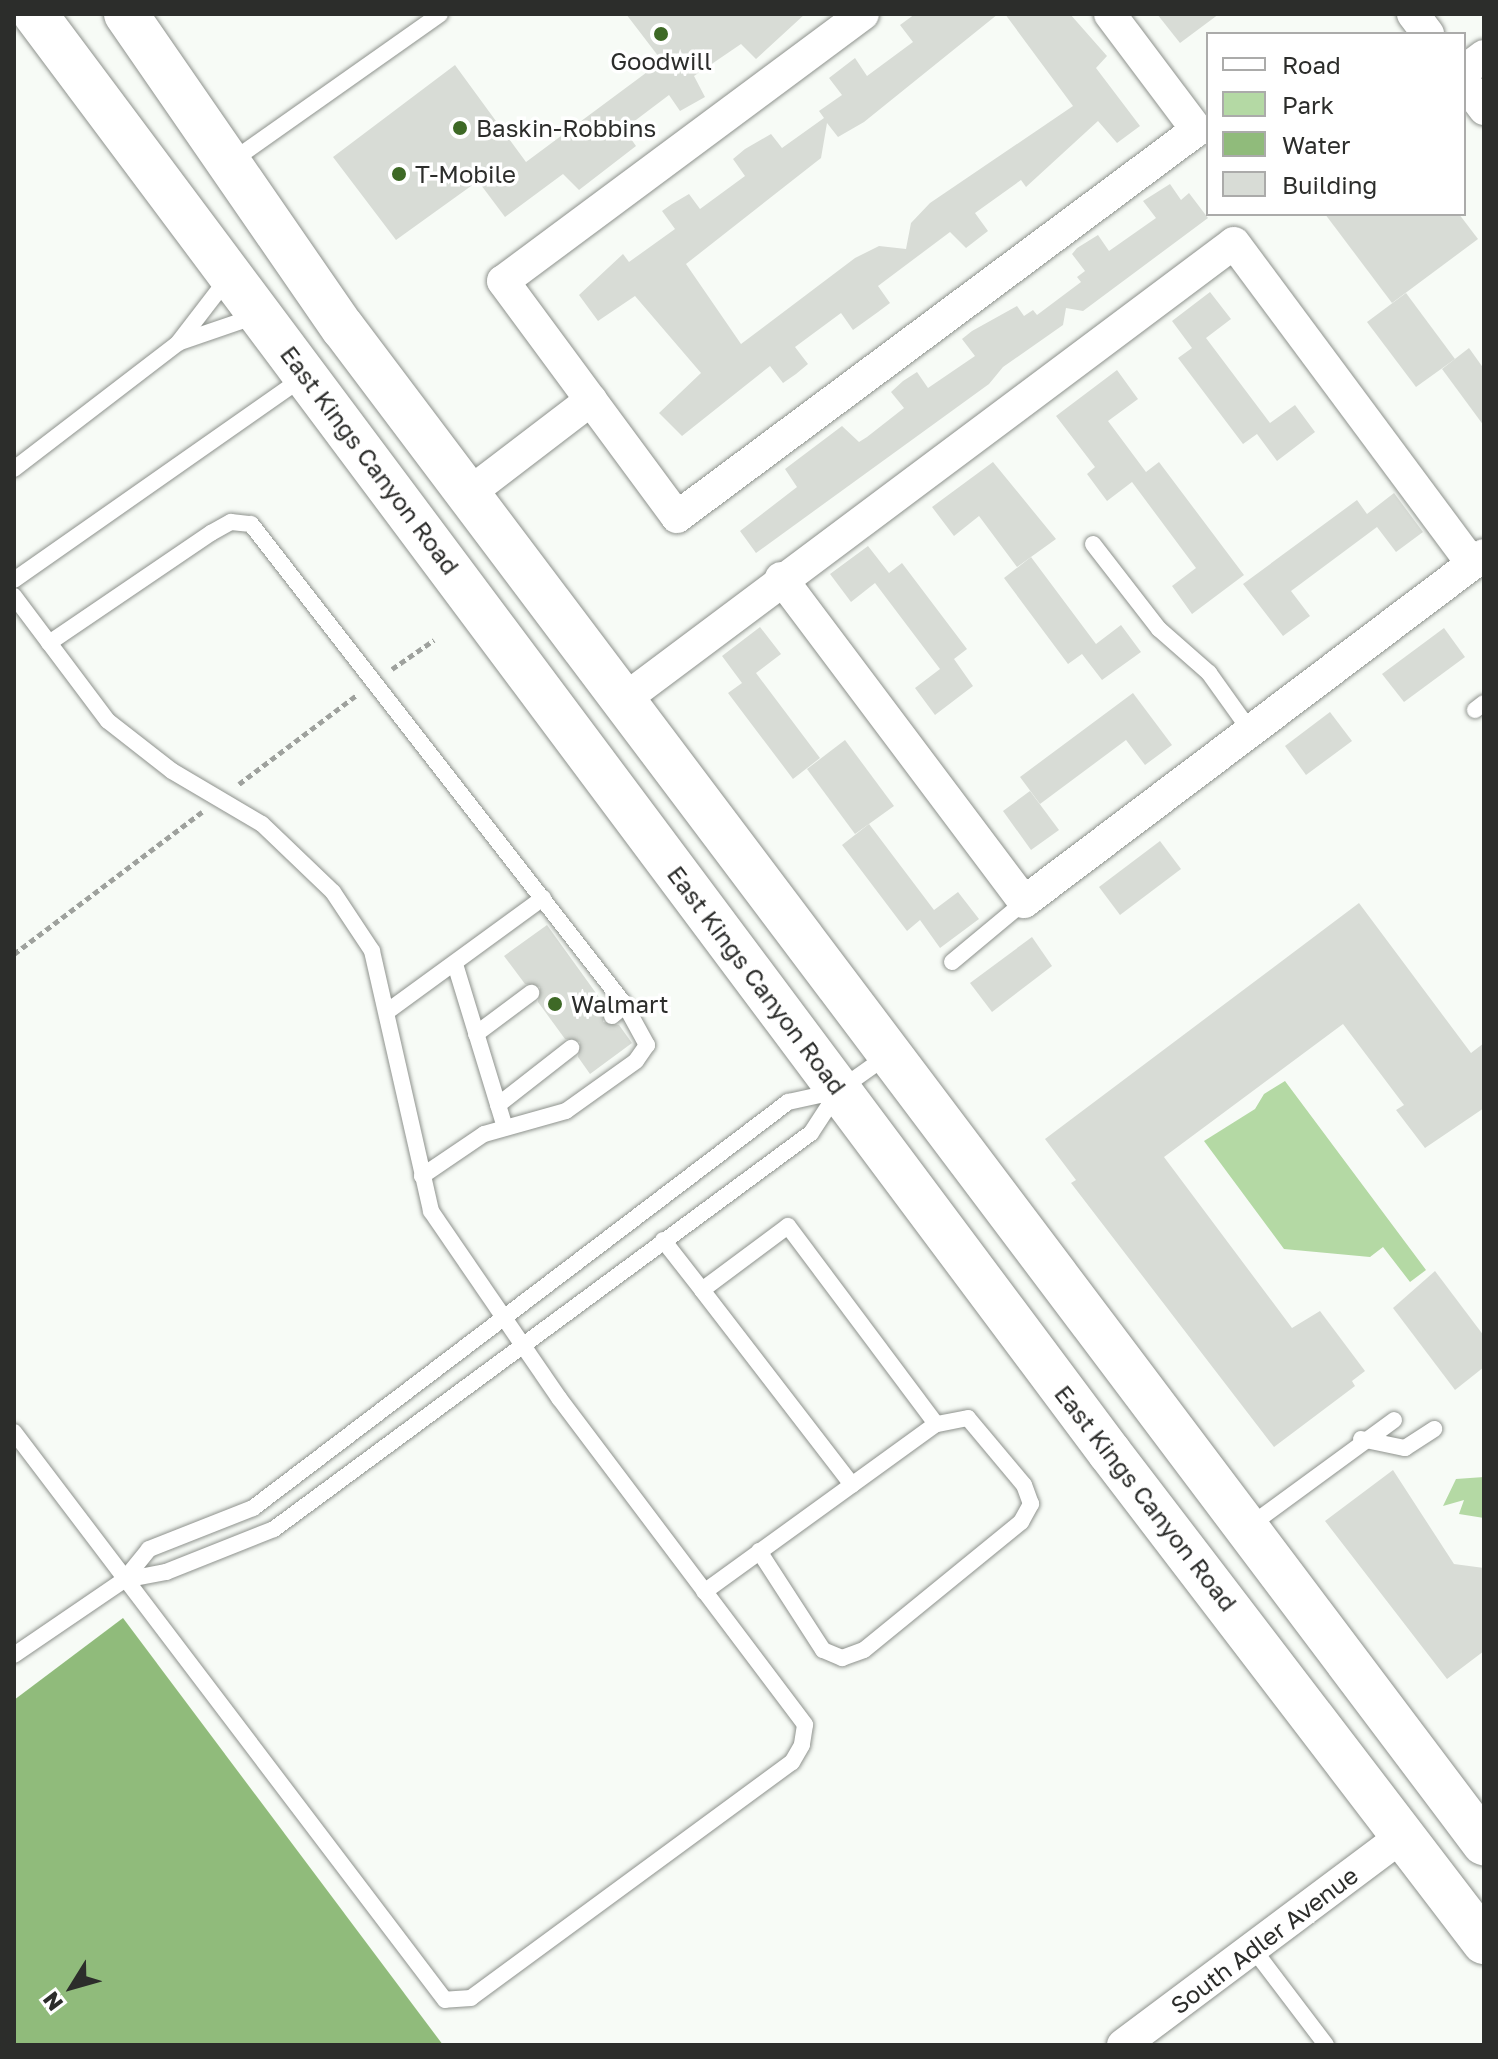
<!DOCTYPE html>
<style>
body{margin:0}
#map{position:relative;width:1498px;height:2059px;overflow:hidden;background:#f7fbf6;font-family:"Golos Text",sans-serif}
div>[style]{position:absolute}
.green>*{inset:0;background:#b4d9a4}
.water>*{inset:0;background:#90bb7b}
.building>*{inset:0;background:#d8dcd6}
.path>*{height:5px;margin-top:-2.5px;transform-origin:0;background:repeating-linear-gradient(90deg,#9ea19d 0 6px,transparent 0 10px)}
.roads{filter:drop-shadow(0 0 2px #8e928d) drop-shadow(0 0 2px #8e928d)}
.lane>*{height:16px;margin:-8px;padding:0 8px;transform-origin:8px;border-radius:8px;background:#fff}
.street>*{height:32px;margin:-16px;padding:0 16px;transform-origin:16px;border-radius:16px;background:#fff}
.secondary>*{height:44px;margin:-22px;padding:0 22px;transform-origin:22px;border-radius:22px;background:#fff}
.dots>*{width:22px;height:22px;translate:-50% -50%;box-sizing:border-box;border:4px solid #fff;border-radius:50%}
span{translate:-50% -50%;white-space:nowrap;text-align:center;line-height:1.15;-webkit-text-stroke:7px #fff;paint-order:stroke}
.poi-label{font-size:24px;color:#2c2d2b}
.left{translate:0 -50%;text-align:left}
.street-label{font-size:24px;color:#2c2d2b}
.frame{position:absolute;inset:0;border:16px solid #2c2d2b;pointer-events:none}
.legend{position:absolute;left:1206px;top:32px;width:260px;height:184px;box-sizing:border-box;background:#fff;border:2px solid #ababaa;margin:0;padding:10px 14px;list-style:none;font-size:24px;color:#2c2d2b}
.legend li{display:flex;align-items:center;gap:16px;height:40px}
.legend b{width:40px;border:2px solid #ababaa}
.north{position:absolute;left:32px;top:1947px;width:80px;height:80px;-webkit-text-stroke:6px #fff;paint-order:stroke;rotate:233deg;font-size:22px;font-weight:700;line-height:32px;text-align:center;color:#2c2d2b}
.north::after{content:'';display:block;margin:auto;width:28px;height:36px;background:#2c2d2b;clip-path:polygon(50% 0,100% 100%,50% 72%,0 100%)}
</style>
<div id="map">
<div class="green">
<i style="clip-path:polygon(1285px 1081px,1426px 1270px,1410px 1282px,1383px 1247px,1370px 1257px,1284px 1249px,1204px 1141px,1255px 1109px,1264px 1094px)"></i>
<i style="clip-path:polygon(1484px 1477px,1484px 1518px,1459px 1514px,1464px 1500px,1443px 1506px,1456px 1479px)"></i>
</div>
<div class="water">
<i style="clip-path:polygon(123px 1618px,443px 2045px,14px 2045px,14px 1700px)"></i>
</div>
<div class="building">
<i style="clip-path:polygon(626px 14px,805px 14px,756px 59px,741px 44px,694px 76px,705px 97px,680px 111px,669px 95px,624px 129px,636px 146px,579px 190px,563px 174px,505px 217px,478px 181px,396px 240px,333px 157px,455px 65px,526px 162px,662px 61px)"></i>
<i style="clip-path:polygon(915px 14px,998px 14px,864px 122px,838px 137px,827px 123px,821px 158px,686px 264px,741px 344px,855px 258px,879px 246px,906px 249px,911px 223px,930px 203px,1073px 106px,1005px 14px,1070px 14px,1107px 56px,1096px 68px,1140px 126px,1117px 143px,1098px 121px,1026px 187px,1021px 180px,975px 213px,988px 231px,966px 248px,950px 232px,878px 286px,890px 303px,878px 312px,853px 330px,841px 313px,795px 347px,808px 364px,796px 374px,783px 383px,770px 366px,682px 436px,659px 413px,701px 373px,635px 296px,598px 321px,579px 295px,623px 254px,629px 262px,675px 229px,662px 211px,672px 204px,689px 194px,700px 209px,745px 176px,733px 159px,745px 149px,771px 134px,782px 148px,824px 118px,819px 111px,842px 95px,829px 78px,855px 58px,867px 76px,913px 42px,900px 25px)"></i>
<i style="clip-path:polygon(1157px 14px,1219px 14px,1180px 43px)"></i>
<i style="clip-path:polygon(1170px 184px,1181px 200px,1189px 193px,1208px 218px,1083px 311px,1066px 308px,1063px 325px,1003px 367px,989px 384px,756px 553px,740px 531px,797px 487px,785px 469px,842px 426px,859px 442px,867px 437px,904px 408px,891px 392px,903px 381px,917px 372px,928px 388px,975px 356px,962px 339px,972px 331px,1017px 306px,1024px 316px,1033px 310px,1037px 315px,1081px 282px,1077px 277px,1085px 271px,1072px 254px,1077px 248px,1098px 235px,1109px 251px,1156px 218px,1143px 201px)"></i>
<i style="clip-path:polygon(1325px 214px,1459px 214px,1478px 239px,1392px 303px)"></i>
<i style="clip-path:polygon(1210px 292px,1231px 319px,1206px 338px,1270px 423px,1295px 405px,1315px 432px,1277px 461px,1257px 434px,1243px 444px,1178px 358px,1192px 348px,1172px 321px)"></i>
<i style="clip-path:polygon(1406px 293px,1455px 359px,1416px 387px,1367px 322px)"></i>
<i style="clip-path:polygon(1469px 348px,1484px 369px,1484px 426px,1442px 369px)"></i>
<i style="clip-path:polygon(1117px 370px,1138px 399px,1108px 421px,1146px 472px,1159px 462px,1244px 575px,1192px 614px,1172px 586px,1196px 568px,1132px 482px,1107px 501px,1087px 474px,1095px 467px,1056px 416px)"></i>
<i style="clip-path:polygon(993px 462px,1056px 539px,1017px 567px,979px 516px,954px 536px,932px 507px)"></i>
<i style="clip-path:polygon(1394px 493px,1423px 532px,1396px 552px,1377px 527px,1291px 591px,1310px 616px,1283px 636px,1243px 584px,1357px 500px,1367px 514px)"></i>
<i style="clip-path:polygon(868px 546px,889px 573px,902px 563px,967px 649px,954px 659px,973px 686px,935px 715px,915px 688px,940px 669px,875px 583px,851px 602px,830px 574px)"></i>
<i style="clip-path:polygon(1031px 557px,1096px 644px,1121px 625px,1141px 652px,1102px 680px,1082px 654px,1068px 664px,1004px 578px)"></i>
<i style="clip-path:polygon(760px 627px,781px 654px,756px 673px,820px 758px,793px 779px,728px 693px,742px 683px,722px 656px)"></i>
<i style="clip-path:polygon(1444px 628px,1465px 657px,1404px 702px,1382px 674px)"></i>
<i style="clip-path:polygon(1133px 693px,1172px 745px,1145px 765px,1126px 740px,1040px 804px,1020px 777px)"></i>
<i style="clip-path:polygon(1330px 712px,1352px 741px,1306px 775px,1285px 746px)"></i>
<i style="clip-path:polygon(845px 740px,894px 806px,855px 834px,807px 769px)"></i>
<i style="clip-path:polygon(1030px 791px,1059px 830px,1031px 850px,1003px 811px)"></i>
<i style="clip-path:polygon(869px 824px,934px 910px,958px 892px,979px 919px,940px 948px,920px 920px,907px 931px,842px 845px)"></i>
<i style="clip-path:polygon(1160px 841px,1181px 869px,1120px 915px,1099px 887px)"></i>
<i style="clip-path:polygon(1359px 903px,1471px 1053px,1484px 1043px,1484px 1108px,1425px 1148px,1396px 1110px,1404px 1105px,1343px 1024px,1164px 1157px,1292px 1328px,1320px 1311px,1365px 1371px,1352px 1381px,1355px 1386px,1274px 1447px,1071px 1183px,1076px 1180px,1045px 1139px)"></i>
<i style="clip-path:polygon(547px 925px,606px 1007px,603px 1022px,619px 1025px,632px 1043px,590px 1074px,578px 1057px,580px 1042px,565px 1039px,538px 1002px,540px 987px,525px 984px,504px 956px)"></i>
<i style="clip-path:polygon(1032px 937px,1052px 966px,992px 1012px,970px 983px)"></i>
<i style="clip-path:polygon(1435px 1271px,1484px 1336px,1484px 1367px,1455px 1390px,1393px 1308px)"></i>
<i style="clip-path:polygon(1393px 1470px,1454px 1564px,1484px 1568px,1484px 1651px,1447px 1679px,1325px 1521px)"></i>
</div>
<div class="path">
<i style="left:392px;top:669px;width:51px;rotate:-34.6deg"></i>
<i style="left:239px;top:784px;width:149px;rotate:-37.1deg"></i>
<i style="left:14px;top:954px;width:236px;rotate:-37.1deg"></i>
</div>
<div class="roads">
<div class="lane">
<i style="left:229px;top:163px;width:258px;rotate:-35.2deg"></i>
<i style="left:180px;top:342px;width:80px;rotate:-18.9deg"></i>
<i style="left:14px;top:469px;width:207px;rotate:-37.5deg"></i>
<i style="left:178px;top:343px;width:82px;rotate:-52.4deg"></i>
<i style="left:1093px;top:544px;width:108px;rotate:52.2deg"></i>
<i style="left:1159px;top:629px;width:67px;rotate:41.3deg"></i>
<i style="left:1209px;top:673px;width:69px;rotate:54.5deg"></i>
<i style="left:14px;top:580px;width:353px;rotate:-35deg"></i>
<i style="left:14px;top:596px;width:156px;rotate:53.1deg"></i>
<i style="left:108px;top:721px;width:81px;rotate:38deg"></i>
<i style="left:172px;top:771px;width:104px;rotate:30.5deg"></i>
<i style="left:262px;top:824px;width:98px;rotate:43.8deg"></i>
<i style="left:333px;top:892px;width:71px;rotate:56.5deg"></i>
<i style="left:372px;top:951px;width:267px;rotate:77.2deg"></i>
<i style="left:431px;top:1211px;width:227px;rotate:55.6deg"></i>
<i style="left:559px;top:1398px;width:409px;rotate:53deg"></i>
<i style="left:805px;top:1725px;width:20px;rotate:99deg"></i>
<i style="left:802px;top:1745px;width:20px;rotate:120deg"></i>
<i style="left:792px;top:1762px;width:398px;rotate:143.7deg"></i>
<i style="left:471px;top:1998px;width:26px;rotate:176deg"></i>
<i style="left:445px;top:2000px;width:713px;rotate:-127.19deg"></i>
<i style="left:49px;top:643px;width:196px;rotate:-34.2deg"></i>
<i style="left:211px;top:533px;width:23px;rotate:-29deg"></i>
<i style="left:231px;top:522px;width:20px;rotate:6deg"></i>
<i style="left:251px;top:524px;width:609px;rotate:52.13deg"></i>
<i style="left:625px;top:1005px;width:46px;rotate:61.2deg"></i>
<i style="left:647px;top:1045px;width:19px;rotate:125deg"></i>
<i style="left:636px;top:1061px;width:86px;rotate:144.5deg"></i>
<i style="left:566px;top:1111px;width:85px;rotate:164.3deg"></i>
<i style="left:484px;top:1134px;width:75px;rotate:145.9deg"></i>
<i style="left:1475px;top:710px;width:11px;rotate:-38deg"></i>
<i style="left:952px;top:962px;width:94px;rotate:-39.8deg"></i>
<i style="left:455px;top:964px;width:171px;rotate:73deg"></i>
<i style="left:388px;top:1011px;width:192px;rotate:-36.1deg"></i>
<i style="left:612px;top:1016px;width:17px;rotate:-40deg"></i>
<i style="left:476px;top:1034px;width:69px;rotate:-36.7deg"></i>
<i style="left:498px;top:1105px;width:93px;rotate:-38deg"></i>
<i style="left:663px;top:1240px;width:63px;rotate:52deg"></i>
<i style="left:702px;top:1290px;width:107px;rotate:-36.7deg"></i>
<i style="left:788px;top:1226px;width:247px;rotate:53.2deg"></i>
<i style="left:936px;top:1424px;width:286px;rotate:144.1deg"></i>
<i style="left:702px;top:1290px;width:246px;rotate:52.4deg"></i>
<i style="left:1361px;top:1439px;width:45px;rotate:11.6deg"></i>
<i style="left:1405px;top:1448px;width:35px;rotate:-33deg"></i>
<i style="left:1248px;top:1527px;width:181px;rotate:-36.2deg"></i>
<i style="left:759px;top:1551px;width:118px;rotate:57.1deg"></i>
<i style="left:823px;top:1650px;width:21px;rotate:23deg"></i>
<i style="left:842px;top:1658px;width:23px;rotate:-20deg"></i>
<i style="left:864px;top:1650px;width:203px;rotate:-39.2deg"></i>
<i style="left:1021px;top:1522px;width:21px;rotate:-61deg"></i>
<i style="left:1031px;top:1504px;width:20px;rotate:-110deg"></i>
<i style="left:1024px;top:1485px;width:87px;rotate:-129.9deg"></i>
<i style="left:968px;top:1418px;width:33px;rotate:169deg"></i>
<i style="left:124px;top:1580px;width:43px;rotate:-10.8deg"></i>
<i style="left:166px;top:1572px;width:116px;rotate:-21.7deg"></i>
<i style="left:274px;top:1529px;width:667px;rotate:-36.41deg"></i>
<i style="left:811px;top:1133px;width:51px;rotate:-56.9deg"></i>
<i style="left:839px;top:1090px;width:60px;rotate:-35.5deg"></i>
<i style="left:14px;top:1655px;width:133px;rotate:-34.3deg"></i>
<i style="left:124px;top:1580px;width:40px;rotate:-51deg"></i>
<i style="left:149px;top:1549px;width:112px;rotate:-21.5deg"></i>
<i style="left:253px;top:1508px;width:672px;rotate:-37.19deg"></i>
<i style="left:788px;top:1102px;width:47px;rotate:-12.3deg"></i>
<i style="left:1254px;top:1950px;width:119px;rotate:52.8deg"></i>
</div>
<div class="street">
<i style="left:863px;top:14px;width:448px;rotate:143.4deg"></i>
<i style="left:503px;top:281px;width:293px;rotate:53.6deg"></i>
<i style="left:677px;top:517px;width:648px;rotate:-36.66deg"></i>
<i style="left:1197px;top:130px;width:145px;rotate:-126.9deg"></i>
<i style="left:1413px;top:14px;width:25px;rotate:53deg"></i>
<i style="left:1464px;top:71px;width:25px;rotate:-37deg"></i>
<i style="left:1464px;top:82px;width:34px;rotate:53deg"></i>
<i style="left:468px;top:494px;width:155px;rotate:-37.4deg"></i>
<i style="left:781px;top:578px;width:405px;rotate:53.1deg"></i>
<i style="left:1024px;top:902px;width:576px;rotate:-37.03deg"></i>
<i style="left:626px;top:698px;width:759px;rotate:-36.81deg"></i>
<i style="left:1234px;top:243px;width:399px;rotate:53.4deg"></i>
<i style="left:1123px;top:2045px;width:351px;rotate:-36.8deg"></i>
</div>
<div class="secondary">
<i style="left:35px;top:14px;width:1796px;rotate:53.24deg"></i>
<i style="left:1110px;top:1453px;width:616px;rotate:52.59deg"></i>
<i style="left:126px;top:14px;width:382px;rotate:55.4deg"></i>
<i style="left:343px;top:328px;width:1897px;rotate:53.02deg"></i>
</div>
</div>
<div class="dots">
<i style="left:661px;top:34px;background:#3e6926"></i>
<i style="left:460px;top:128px;background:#3e6926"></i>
<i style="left:399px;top:174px;background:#3e6926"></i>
<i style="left:555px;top:1004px;background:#3e6926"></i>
</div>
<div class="poi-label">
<span style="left:661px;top:61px">Goodwill</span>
<span class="left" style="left:476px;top:128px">Baskin-Robbins</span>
<span class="left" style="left:415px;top:174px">T-Mobile</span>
<span class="left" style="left:571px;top:1004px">Walmart</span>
</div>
<div class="street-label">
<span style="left:370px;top:460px;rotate:53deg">East Kings Canyon Road</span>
<span style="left:757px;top:980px;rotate:53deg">East Kings Canyon Road</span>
<span style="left:1146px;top:1498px;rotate:52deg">East Kings Canyon Road</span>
<span style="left:1264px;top:1940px;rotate:-37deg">South Adler Avenue</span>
</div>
<div class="frame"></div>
<ul class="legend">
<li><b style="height:10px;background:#fff"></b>Road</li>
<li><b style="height:22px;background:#b4d9a4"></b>Park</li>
<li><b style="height:22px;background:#90bb7b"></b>Water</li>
<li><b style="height:22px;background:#d8dcd6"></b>Building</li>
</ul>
<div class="north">N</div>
</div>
